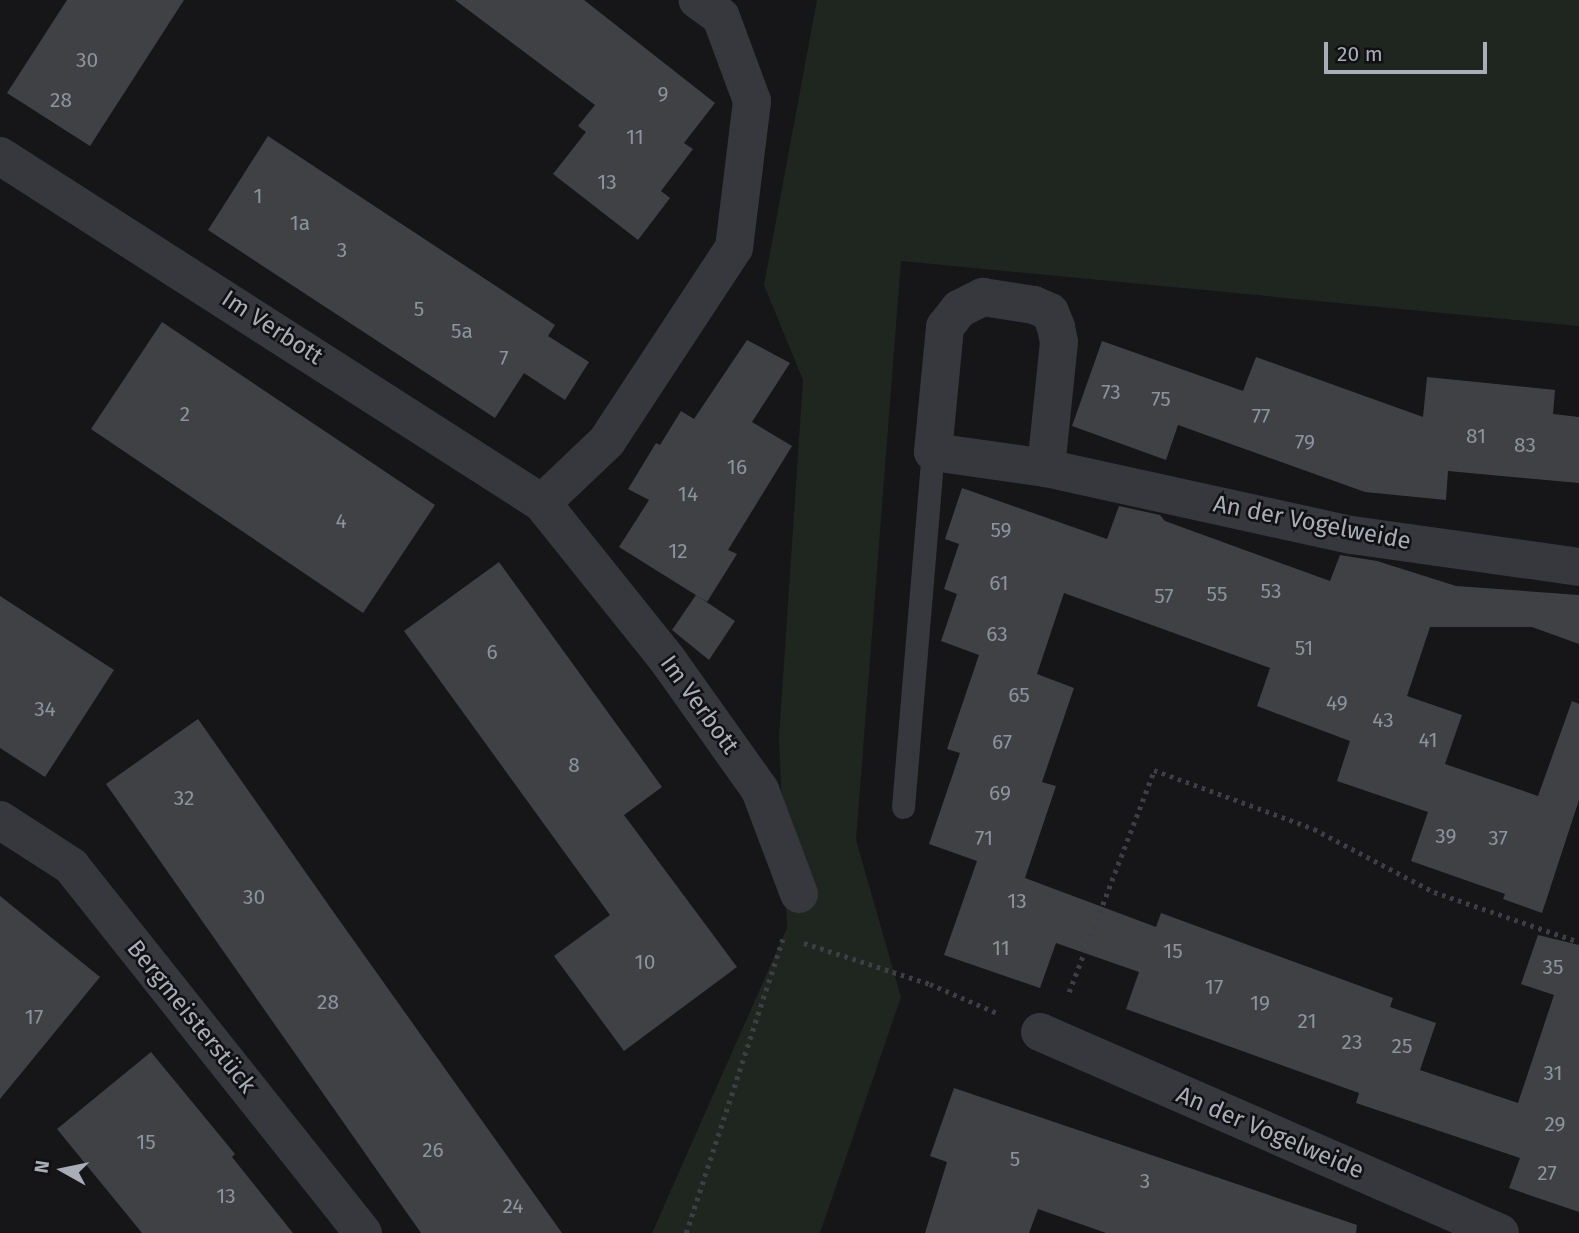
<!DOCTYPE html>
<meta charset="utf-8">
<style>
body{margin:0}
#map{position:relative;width:1579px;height:1233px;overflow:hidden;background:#161618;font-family:"Fira Sans",sans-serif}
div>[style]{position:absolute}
.green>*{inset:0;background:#1e261f}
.building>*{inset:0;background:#404145}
.path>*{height:4.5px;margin-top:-2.25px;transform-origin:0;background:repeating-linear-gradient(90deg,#3d3f44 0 3.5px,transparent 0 8.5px)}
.service>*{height:23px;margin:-11.5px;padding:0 11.5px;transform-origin:11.5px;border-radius:11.5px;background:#37383d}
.minor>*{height:38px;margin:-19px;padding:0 19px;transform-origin:19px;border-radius:19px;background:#37383d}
span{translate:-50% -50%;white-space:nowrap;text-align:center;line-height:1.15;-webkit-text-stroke:5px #111113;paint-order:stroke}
.number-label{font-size:21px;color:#8e929b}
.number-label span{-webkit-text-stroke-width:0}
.street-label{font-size:24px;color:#a8adb8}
.north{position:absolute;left:28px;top:1135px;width:70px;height:70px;-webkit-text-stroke:5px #111113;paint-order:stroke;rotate:279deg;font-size:19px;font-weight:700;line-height:28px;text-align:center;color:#a8adb8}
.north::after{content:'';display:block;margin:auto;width:24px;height:32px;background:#a8adb8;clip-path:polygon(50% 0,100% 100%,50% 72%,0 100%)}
.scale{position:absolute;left:1324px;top:42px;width:163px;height:32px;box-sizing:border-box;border:4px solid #a8adb8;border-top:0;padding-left:9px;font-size:21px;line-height:24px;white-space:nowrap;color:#a8adb8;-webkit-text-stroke:5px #111113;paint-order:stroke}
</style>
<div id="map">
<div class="green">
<i style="clip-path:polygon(817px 0,1579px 0,1579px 326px,901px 261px,856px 840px,901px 997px,820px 1233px,652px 1233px,787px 928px,779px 737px,803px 380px,764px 285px)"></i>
</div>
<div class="building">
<i style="clip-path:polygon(67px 0,184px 0,90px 146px,7px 93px)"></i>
<i style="clip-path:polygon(455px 0,584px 0,715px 103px,684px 143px,693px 149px,661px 191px,670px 198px,638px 240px,553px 174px,586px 132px,578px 126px,595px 105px)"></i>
<i style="clip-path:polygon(268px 136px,555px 325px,548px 336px,589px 362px,565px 400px,524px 373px,495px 418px,208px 230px)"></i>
<i style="clip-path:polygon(162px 322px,435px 505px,363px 613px,91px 429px)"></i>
<i style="clip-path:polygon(747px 340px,790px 363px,752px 422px,792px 446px,728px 550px,737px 554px,707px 602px,619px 547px,649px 500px,628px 489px,656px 443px,660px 445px,681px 411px,694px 419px)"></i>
<i style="clip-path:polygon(1102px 341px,1243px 391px,1256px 357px,1423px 417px,1427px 377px,1555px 390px,1553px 414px,1579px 417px,1579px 483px,1448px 471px,1446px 500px,1365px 492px,1178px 425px,1166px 460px,1072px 426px)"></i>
<i style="clip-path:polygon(962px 488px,1107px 539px,1119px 506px,1160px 515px,1165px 521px,1330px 581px,1340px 555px,1377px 561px,1456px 586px,1579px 595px,1579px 644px,1532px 627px,1430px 627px,1407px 696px,1462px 715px,1445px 764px,1538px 796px,1572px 701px,1579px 704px,1579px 800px,1542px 913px,1503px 899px,1505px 894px,1411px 861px,1428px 812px,1337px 781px,1350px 741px,1257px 706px,1270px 668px,1064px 593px,1037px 674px,1074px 688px,1042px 782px,1056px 786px,1025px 878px,1156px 927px,1161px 913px,1393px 998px,1390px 1007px,1436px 1023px,1420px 1070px,1518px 1103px,1554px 995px,1521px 984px,1538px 935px,1579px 945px,1579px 1212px,1509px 1188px,1520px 1158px,1356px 1103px,1359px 1093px,1126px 1009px,1139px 972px,1056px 943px,1040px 988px,944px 955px,977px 861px,929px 844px,960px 753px,947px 749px,979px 655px,941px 641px,957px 594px,944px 589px,959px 544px,945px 539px)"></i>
<i style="clip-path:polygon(499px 562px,662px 787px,624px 815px,737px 967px,624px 1051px,554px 956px,610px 915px,404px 631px)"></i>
<i style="clip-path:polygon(696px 595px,735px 621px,709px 660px,672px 630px)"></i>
<i style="clip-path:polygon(0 596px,114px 670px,45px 777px,0 748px)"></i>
<i style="clip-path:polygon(198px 719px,337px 917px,562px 1233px,421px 1233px,106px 784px)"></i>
<i style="clip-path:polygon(0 896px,100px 977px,0 1099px)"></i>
<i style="clip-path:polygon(151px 1052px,235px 1154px,232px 1157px,293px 1233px,142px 1233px,57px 1129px)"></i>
<i style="clip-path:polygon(954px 1088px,1357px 1225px,1356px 1233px,1106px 1233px,1038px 1209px,1029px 1233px,925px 1233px,947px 1162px,930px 1156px)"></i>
</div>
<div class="path">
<i style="left:804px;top:943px;width:133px;rotate:18deg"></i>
<i style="left:930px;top:984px;width:73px;rotate:23.4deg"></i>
<i style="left:1069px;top:992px;width:238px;rotate:-69deg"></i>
<i style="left:1154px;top:770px;width:171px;rotate:20.2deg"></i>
<i style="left:1314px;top:829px;width:136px;rotate:27.7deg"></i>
<i style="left:1434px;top:892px;width:153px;rotate:19deg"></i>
<i style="left:686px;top:1233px;width:311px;rotate:-71.8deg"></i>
</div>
<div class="service">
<i style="left:903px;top:807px;width:356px;rotate:-85.2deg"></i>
</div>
<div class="minor">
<i style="left:0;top:156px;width:644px;rotate:32.63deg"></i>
<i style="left:542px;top:503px;width:200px;rotate:51.3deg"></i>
<i style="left:667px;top:659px;width:161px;rotate:54.6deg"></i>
<i style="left:760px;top:790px;width:111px;rotate:69.4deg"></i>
<i style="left:983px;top:297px;width:52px;rotate:8.9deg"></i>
<i style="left:1034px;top:305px;width:17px;rotate:24deg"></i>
<i style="left:1050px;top:312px;width:16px;rotate:68deg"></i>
<i style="left:1056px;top:327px;width:15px;rotate:79deg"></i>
<i style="left:1059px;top:342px;width:127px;rotate:95.9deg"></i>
<i style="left:1046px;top:468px;width:114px;rotate:-171.9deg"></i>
<i style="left:933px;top:452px;width:126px;rotate:-84.5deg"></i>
<i style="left:945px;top:327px;width:23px;rotate:-52deg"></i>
<i style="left:959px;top:309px;width:27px;rotate:-27deg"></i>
<i style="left:1046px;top:468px;width:313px;rotate:12.4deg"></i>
<i style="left:1352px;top:535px;width:229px;rotate:8deg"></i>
<i style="left:542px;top:503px;width:90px;rotate:-43.6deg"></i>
<i style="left:607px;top:441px;width:231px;rotate:-56.7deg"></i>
<i style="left:734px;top:248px;width:148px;rotate:-83deg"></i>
<i style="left:752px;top:101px;width:90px;rotate:-110.3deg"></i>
<i style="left:721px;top:17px;width:29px;rotate:-144deg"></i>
<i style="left:0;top:820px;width:85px;rotate:32.9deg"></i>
<i style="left:71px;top:866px;width:469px;rotate:51.5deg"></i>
<i style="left:1040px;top:1032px;width:502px;rotate:23.6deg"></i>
</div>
<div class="number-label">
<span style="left:87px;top:60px">30</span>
<span style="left:663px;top:94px">9</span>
<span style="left:61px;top:100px">28</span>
<span style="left:635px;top:137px">11</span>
<span style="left:607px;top:182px">13</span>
<span style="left:258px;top:196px">1</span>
<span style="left:300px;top:223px">1a</span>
<span style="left:342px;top:250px">3</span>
<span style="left:419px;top:309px">5</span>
<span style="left:462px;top:331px">5a</span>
<span style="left:504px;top:358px">7</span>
<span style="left:1111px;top:392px">73</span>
<span style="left:1161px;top:399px">75</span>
<span style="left:185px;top:414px">2</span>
<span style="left:1261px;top:416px">77</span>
<span style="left:1476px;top:436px">81</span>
<span style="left:1305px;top:442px">79</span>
<span style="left:1525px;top:445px">83</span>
<span style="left:737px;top:467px">16</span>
<span style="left:688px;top:494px">14</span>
<span style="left:341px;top:521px">4</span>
<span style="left:1001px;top:530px">59</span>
<span style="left:678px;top:551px">12</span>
<span style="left:999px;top:583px">61</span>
<span style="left:1271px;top:591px">53</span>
<span style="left:1217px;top:594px">55</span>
<span style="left:1164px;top:596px">57</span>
<span style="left:997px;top:634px">63</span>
<span style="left:1304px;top:648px">51</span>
<span style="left:492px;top:652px">6</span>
<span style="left:1019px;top:695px">65</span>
<span style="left:1337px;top:703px">49</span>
<span style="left:45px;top:709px">34</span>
<span style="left:1383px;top:720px">43</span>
<span style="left:1428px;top:740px">41</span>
<span style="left:1002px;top:742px">67</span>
<span style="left:574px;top:765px">8</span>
<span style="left:1000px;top:793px">69</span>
<span style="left:184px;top:798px">32</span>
<span style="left:1446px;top:836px">39</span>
<span style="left:984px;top:838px">71</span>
<span style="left:1498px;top:838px">37</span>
<span style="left:254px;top:897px">30</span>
<span style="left:1017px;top:901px">13</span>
<span style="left:1001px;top:948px">11</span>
<span style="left:1173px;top:951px">15</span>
<span style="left:645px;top:962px">10</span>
<span style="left:1553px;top:967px">35</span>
<span style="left:1214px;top:987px">17</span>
<span style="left:328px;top:1002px">28</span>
<span style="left:1260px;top:1003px">19</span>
<span style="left:34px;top:1017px">17</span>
<span style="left:1307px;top:1021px">21</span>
<span style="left:1352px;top:1042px">23</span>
<span style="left:1402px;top:1046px">25</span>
<span style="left:1553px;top:1073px">31</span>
<span style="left:1555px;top:1124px">29</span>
<span style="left:146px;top:1142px">15</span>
<span style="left:433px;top:1150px">26</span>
<span style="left:1015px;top:1159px">5</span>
<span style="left:1547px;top:1173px">27</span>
<span style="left:1145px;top:1181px">3</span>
<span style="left:226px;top:1196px">13</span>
<span style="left:513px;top:1206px">24</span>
</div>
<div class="street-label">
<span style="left:272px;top:328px;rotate:33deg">Im Verbott</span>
<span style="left:1312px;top:523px;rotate:11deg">An der Vogelweide</span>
<span style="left:699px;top:705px;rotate:54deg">Im Verbott</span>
<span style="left:191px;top:1017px;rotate:51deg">Bergmeisterstück</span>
<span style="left:1270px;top:1133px;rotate:23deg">An der Vogelweide</span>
</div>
<div class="north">N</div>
<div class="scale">20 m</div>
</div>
